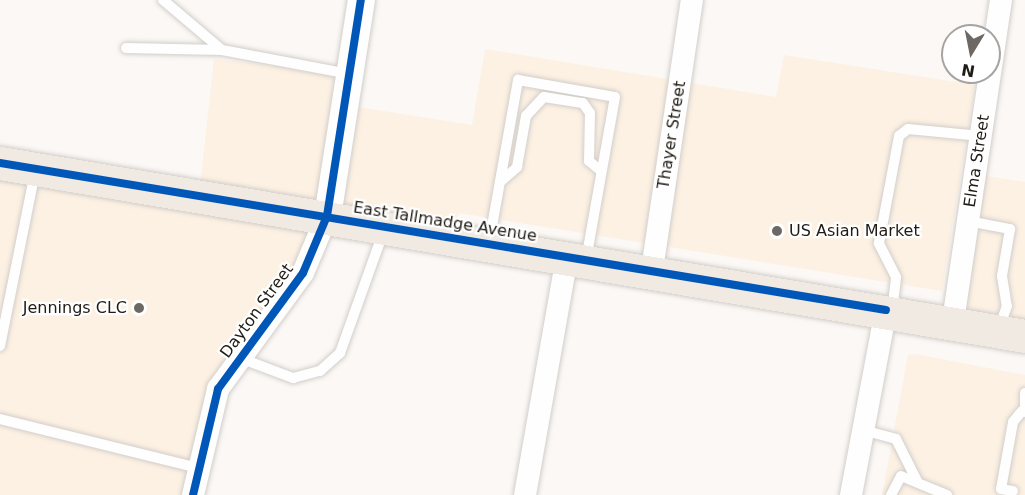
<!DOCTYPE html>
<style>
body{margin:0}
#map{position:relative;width:1025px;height:495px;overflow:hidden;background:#fbf8f5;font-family:"DejaVu Sans",sans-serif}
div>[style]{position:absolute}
.built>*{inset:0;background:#fdf1e3}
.roads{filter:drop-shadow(0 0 2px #d2ceca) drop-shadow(0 0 2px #d2ceca)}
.service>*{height:10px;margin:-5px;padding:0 5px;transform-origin:5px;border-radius:5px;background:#fefefe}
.minor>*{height:22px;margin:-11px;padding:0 11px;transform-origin:11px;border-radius:11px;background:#fefefe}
.tertiary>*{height:27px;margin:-13.5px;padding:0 13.5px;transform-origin:13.5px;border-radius:13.5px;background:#fefefe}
.primary>*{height:33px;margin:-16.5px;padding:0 16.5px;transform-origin:16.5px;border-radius:16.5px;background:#f0eae3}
.cycleway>*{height:8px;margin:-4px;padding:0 4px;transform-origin:4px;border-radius:4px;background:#0057b8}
.dots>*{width:16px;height:16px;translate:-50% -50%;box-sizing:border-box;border:3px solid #fff;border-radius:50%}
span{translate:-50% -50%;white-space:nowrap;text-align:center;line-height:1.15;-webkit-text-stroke:4.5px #fff;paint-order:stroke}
.street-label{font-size:16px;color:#201b15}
.poi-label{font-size:16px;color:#201b15}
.left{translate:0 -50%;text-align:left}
.right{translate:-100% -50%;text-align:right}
.north{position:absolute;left:941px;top:24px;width:60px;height:60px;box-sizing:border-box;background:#fff;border:2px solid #a6a4a1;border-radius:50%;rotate:190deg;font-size:16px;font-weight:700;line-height:24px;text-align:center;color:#201b15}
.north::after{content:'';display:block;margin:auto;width:21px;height:27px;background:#6d6863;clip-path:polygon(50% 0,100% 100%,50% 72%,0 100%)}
</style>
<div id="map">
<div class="built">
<i style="clip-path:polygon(485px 49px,776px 97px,784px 55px,975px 85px,942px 291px,459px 213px,453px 238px,327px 216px,240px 357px,193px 495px,0 495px,0 172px,199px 196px,214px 59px,349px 74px,345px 105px,472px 125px)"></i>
<i style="clip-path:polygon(975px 174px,1025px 182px,1025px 336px,953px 321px)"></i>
<i style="clip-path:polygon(915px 354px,1025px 375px,1025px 495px,882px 495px,908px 355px)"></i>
</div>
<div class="roads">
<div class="service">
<i style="left:163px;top:0;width:77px;rotate:40.3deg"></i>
<i style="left:222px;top:50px;width:129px;rotate:10.7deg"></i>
<i style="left:126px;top:48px;width:96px;rotate:1.2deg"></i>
<i style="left:500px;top:182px;width:23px;rotate:-41deg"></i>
<i style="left:517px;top:167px;width:52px;rotate:-80deg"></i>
<i style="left:526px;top:116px;width:26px;rotate:-47deg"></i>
<i style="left:544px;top:97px;width:39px;rotate:9deg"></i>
<i style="left:583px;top:103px;width:12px;rotate:55deg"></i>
<i style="left:590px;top:113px;width:48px;rotate:91.2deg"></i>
<i style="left:589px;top:161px;width:16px;rotate:40deg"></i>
<i style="left:968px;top:221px;width:43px;rotate:10.8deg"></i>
<i style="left:1010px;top:229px;width:48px;rotate:99.7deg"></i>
<i style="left:1002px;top:276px;width:30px;rotate:81deg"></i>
<i style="left:1007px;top:306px;width:23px;rotate:110deg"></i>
<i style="left:489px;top:243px;width:166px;rotate:-79.9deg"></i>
<i style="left:518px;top:80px;width:98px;rotate:9.9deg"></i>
<i style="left:615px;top:97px;width:165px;rotate:100.1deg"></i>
<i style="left:892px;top:311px;width:34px;rotate:-83deg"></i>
<i style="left:896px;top:277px;width:38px;rotate:-117deg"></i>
<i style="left:879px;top:243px;width:109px;rotate:-79.4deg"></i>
<i style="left:899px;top:136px;width:11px;rotate:-38deg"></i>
<i style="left:908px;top:129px;width:73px;rotate:5.5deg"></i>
<i style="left:0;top:346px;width:177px;rotate:-78.6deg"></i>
<i style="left:240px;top:358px;width:57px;rotate:20.7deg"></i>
<i style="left:293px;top:378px;width:28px;rotate:-15deg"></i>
<i style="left:320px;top:371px;width:27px;rotate:-42deg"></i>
<i style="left:340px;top:353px;width:131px;rotate:-70.3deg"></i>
<i style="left:1025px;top:393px;width:19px;rotate:90deg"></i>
<i style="left:0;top:419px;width:204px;rotate:13.9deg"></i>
<i style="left:863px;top:430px;width:34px;rotate:15deg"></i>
<i style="left:896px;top:439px;width:47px;rotate:63.4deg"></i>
<i style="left:1013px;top:491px;width:12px;rotate:-171deg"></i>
<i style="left:1001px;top:489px;width:68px;rotate:-79.8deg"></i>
<i style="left:1013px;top:422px;width:14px;rotate:-51deg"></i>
<i style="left:891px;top:495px;width:21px;rotate:-62deg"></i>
<i style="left:901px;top:476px;width:50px;rotate:22.4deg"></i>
</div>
<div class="minor">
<i style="left:652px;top:270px;width:273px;rotate:-81.6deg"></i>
<i style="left:953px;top:321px;width:325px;rotate:-81.5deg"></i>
<i style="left:193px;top:495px;width:109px;rotate:-76.7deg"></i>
<i style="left:218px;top:389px;width:144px;rotate:-53.8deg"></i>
<i style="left:303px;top:273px;width:62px;rotate:-67.2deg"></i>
<i style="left:525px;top:495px;width:243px;rotate:-80deg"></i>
<i style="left:851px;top:495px;width:188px;rotate:-79.3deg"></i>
</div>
<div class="tertiary">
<i style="left:327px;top:216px;width:219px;rotate:-81.1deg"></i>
</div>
<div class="primary">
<i style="left:0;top:163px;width:1039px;rotate:9.58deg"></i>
</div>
</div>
<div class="cycleway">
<i style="left:0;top:163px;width:898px;rotate:9.42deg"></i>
<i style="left:193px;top:495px;width:109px;rotate:-76.7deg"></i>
<i style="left:218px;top:389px;width:144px;rotate:-53.8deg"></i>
<i style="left:303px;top:273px;width:62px;rotate:-67.2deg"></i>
<i style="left:327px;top:216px;width:219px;rotate:-81.1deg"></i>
</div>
<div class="dots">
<i style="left:777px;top:231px;background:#6d6863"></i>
<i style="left:139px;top:308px;background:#6d6863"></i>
</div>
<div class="street-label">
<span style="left:672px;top:135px;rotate:-81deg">Thayer Street</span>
<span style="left:977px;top:161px;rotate:-81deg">Elma Street</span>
<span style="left:445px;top:222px;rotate:9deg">East Tallmadge Avenue</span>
<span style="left:257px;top:311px;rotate:-54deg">Dayton Street</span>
</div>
<div class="poi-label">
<span class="left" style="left:789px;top:231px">US Asian Market</span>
<span class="right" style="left:127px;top:308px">Jennings CLC</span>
</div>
<div class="north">N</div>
</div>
